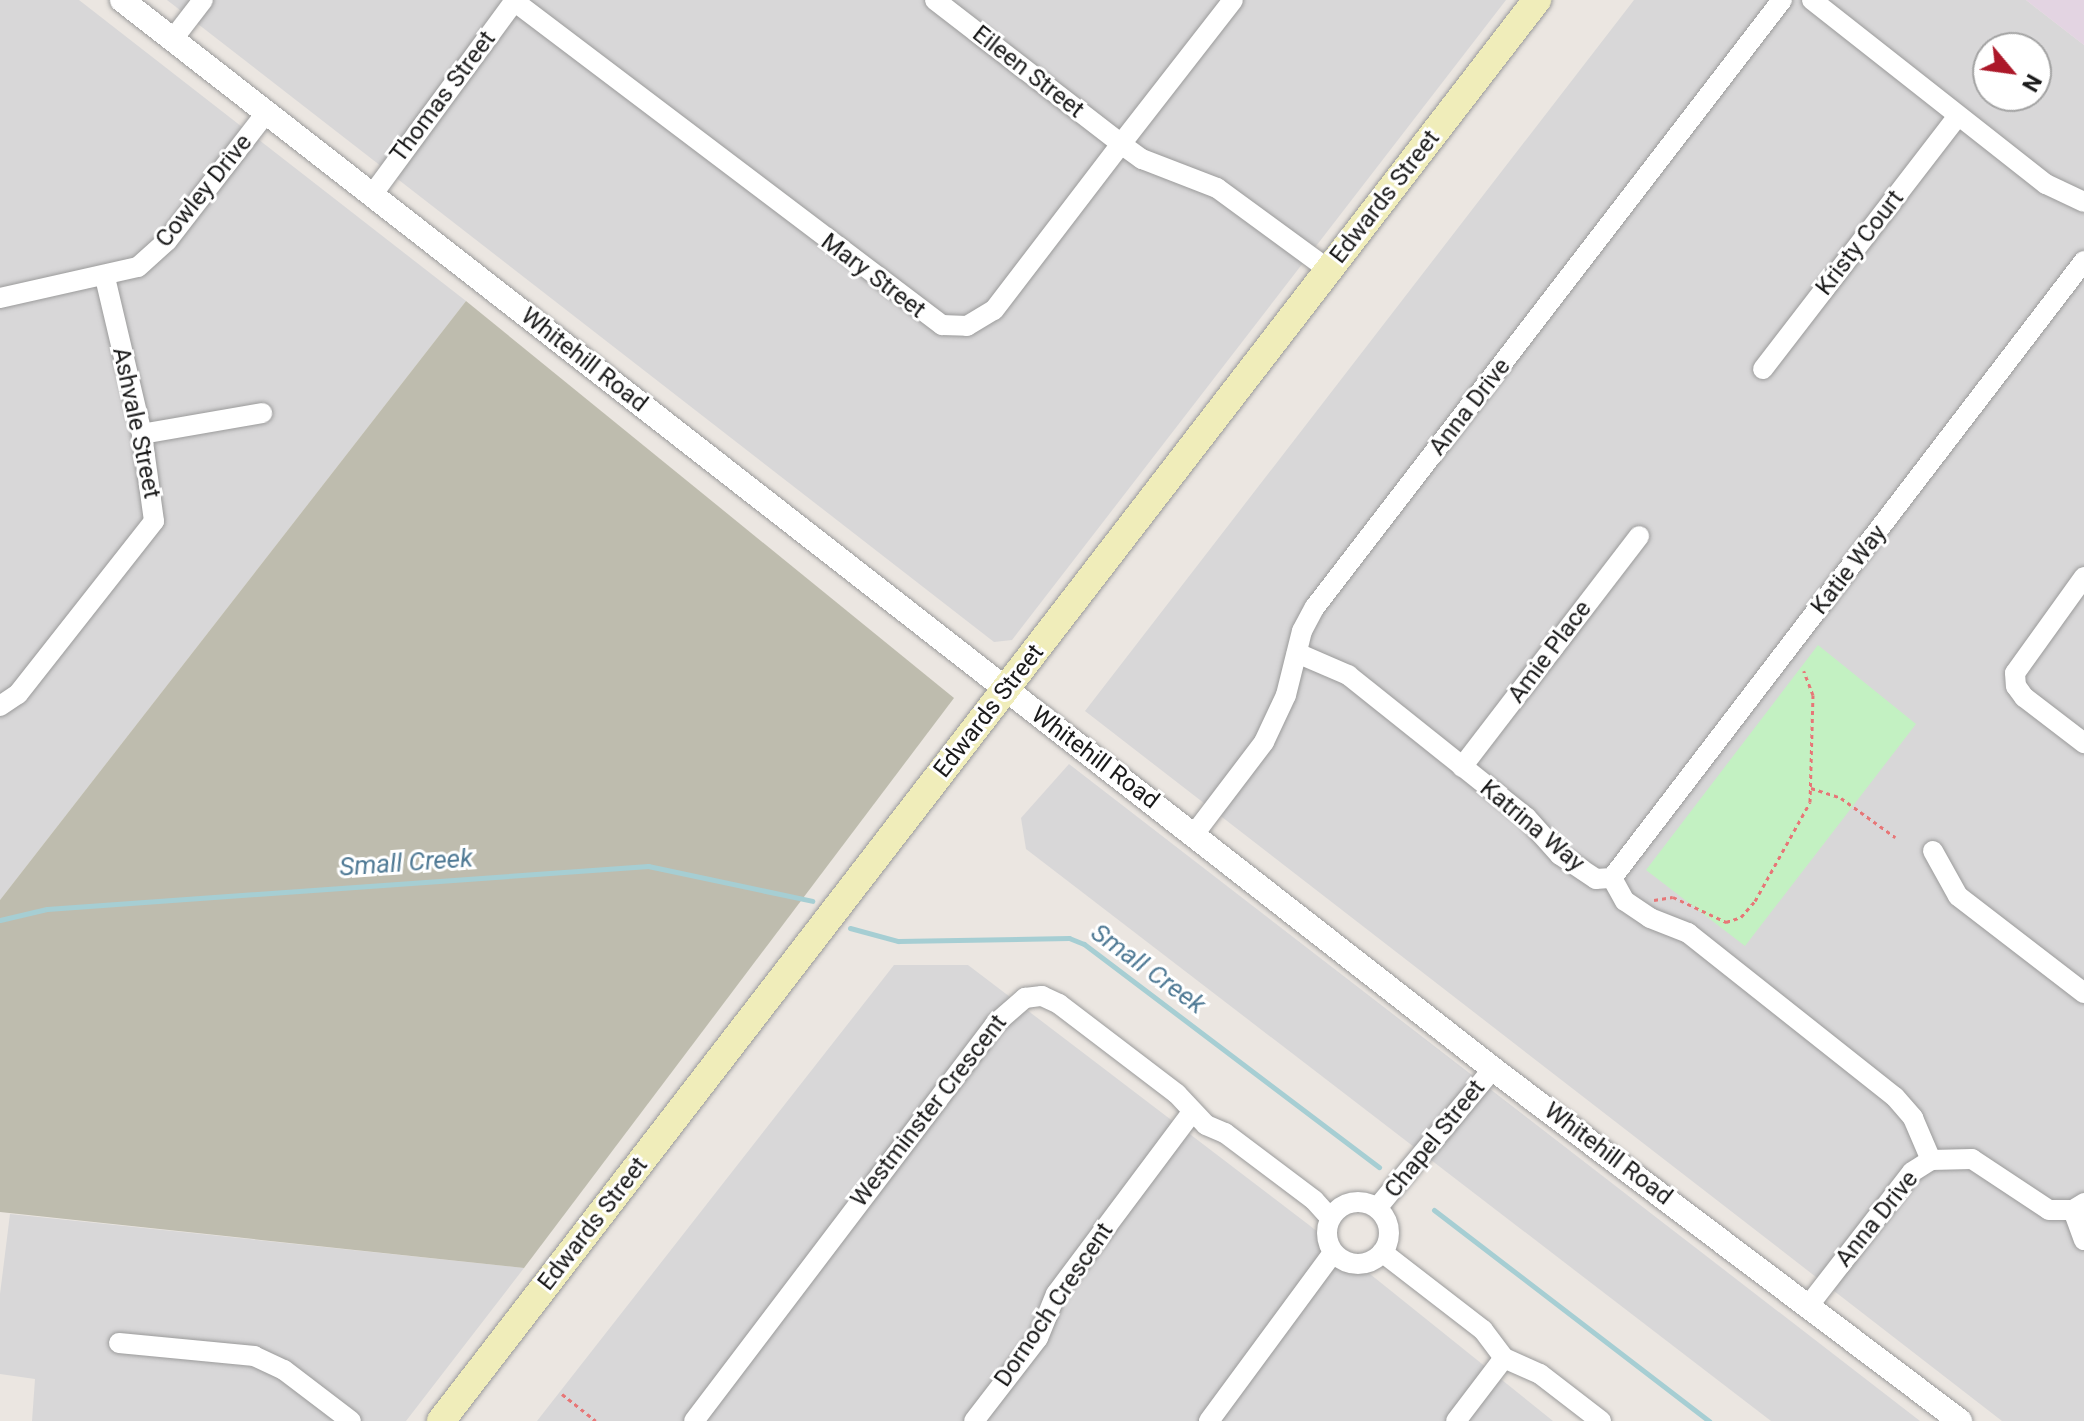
<!DOCTYPE html>
<style>
body{margin:0}
#map{position:relative;width:2084px;height:1421px;overflow:hidden;background:#ebe6e1;font-family:Roboto,sans-serif}
div>[style]{position:absolute}
.residential>*{inset:0;background:#d8d7d8}
.industrial>*{inset:0;background:#e3d4e2}
.construction>*{inset:0;background:#bebcae}
.park>*{inset:0;background:#c3f1c2}
.stream>*{height:5px;margin:-2.5px;padding:0 2.5px;transform-origin:2.5px;border-radius:2.5px;background:#a6ced3}
.path>*{height:3px;margin-top:-1.5px;transform-origin:0;background:repeating-linear-gradient(90deg,#e77677 0 4px,transparent 0 8px)}
.roads{filter:drop-shadow(0 0 2px #9b9b9b) drop-shadow(0 0 2px #9b9b9b)}
.minor>*{height:20px;margin:-10px;padding:0 10px;transform-origin:10px;border-radius:10px;background:#fff}
.minor>.ring{margin:-10px;padding:0;box-sizing:content-box;background:none;border:20px solid #fff;border-radius:50%}
.tertiary>*{height:24px;margin:-12px;padding:0 12px;transform-origin:12px;border-radius:12px;background:#fff}
.secondary>*{height:28px;margin:-14px;padding:0 14px;transform-origin:14px;border-radius:14px;background:#f0edba}
span{translate:-50% -50%;white-space:nowrap;text-align:center;line-height:1.15;-webkit-text-stroke:6px #fff;paint-order:stroke}
.street-label{font-size:24px;color:#1a1a1a}
.water-label{font-size:26px;color:#517b96;font-style:italic}
.north{position:absolute;left:1972px;top:32px;width:80px;height:80px;box-sizing:border-box;background:#fff;border:2px solid #a3a3a3;border-radius:50%;rotate:119deg;font-size:22px;font-weight:700;line-height:32px;text-align:center;color:#1a1a1a}
.north::after{content:'';display:block;margin:auto;width:28px;height:36px;background:#ac1829;clip-path:polygon(50% 0,100% 100%,50% 72%,0 100%)}
</style>
<div id="map">
<div class="residential">
<i style="clip-path:polygon(0 0,79px 0,466px 301px,0 900px)"></i>
<i style="clip-path:polygon(167px 0,1506px 0,1012px 640px,994px 642px)"></i>
<i style="clip-path:polygon(evenodd,1634px 0,2026px 0,2084px 45px,2084px 1421px,2002px 1421px,1085px 711px,1634px 0,1988px 48px,2036px 48px,2036px 96px,1988px 96px,1988px 48px)"></i>
<i style="clip-path:polygon(1069px 764px,1920px 1421px,1771px 1421px,1026px 849px,1021px 818px)"></i>
<i style="clip-path:polygon(894px 965px,968px 965px,1309px 1225px,1553px 1421px,537px 1421px)"></i>
<i style="clip-path:polygon(10px 1214px,524px 1268px,406px 1421px,32px 1421px,35px 1379px,0 1374px,0 1294px)"></i>
</div>
<div class="industrial">
<i style="clip-path:polygon(2026px 0,2084px 0,2084px 45px)"></i>
</div>
<div class="construction">
<i style="clip-path:polygon(466px 301px,954px 698px,524px 1268px,0 1212px,0 900px)"></i>
</div>
<div class="park">
<i style="clip-path:polygon(1818px 645px,1916px 724px,1745px 946px,1646px 870px)"></i>
</div>
<div class="stream">
<i style="left:0;top:920px;width:48px;rotate:-13.2deg"></i>
<i style="left:47px;top:909px;width:603px;rotate:-4.09deg"></i>
<i style="left:648px;top:866px;width:168px;rotate:12deg"></i>
<i style="left:850px;top:928px;width:50px;rotate:15.2deg"></i>
<i style="left:898px;top:941px;width:171px;rotate:-1deg"></i>
<i style="left:1069px;top:938px;width:16px;rotate:22deg"></i>
<i style="left:1084px;top:944px;width:370px;rotate:37.1deg"></i>
<i style="left:1434px;top:1210px;width:347px;rotate:37.5deg"></i>
</div>
<div class="path">
<i style="left:1811px;top:788px;width:32px;rotate:18deg"></i>
<i style="left:1841px;top:798px;width:67px;rotate:35.8deg"></i>
<i style="left:1654px;top:900px;width:19px;rotate:-9deg"></i>
<i style="left:1673px;top:897px;width:59px;rotate:25.3deg"></i>
<i style="left:1726px;top:922px;width:16px;rotate:-18deg"></i>
<i style="left:1741px;top:917px;width:21px;rotate:-49deg"></i>
<i style="left:1755px;top:901px;width:113px;rotate:-60.9deg"></i>
<i style="left:1810px;top:802px;width:107px;rotate:-88.4deg"></i>
<i style="left:1813px;top:695px;width:26px;rotate:-111deg"></i>
<i style="left:562px;top:1394px;width:43px;rotate:38.5deg"></i>
</div>
<div class="roads">
<div class="minor">
<i style="left:935px;top:0;width:235px;rotate:37.7deg"></i>
<i style="left:1121px;top:144px;width:182px;rotate:-52.1deg"></i>
<i style="left:1812px;top:0;width:298px;rotate:38.2deg"></i>
<i style="left:2046px;top:184px;width:42px;rotate:25.3deg"></i>
<i style="left:514px;top:1px;width:537px;rotate:37.13deg"></i>
<i style="left:942px;top:325px;width:25px;rotate:2deg"></i>
<i style="left:967px;top:326px;width:31px;rotate:-31deg"></i>
<i style="left:994px;top:310px;width:209px;rotate:-52.6deg"></i>
<i style="left:1121px;top:144px;width:26px;rotate:36deg"></i>
<i style="left:1142px;top:159px;width:80px;rotate:21.1deg"></i>
<i style="left:1217px;top:188px;width:139px;rotate:36.2deg"></i>
<i style="left:173px;top:39px;width:49px;rotate:-52.4deg"></i>
<i style="left:372px;top:195px;width:242px;rotate:-53.7deg"></i>
<i style="left:0;top:298px;width:141px;rotate:-12.7deg"></i>
<i style="left:138px;top:267px;width:39px;rotate:-42deg"></i>
<i style="left:167px;top:241px;width:160px;rotate:-52.3deg"></i>
<i style="left:1763px;top:369px;width:319px;rotate:-52.4deg"></i>
<i style="left:142px;top:434px;width:122px;rotate:-9.9deg"></i>
<i style="left:2084px;top:577px;width:118px;rotate:125.7deg"></i>
<i style="left:2015px;top:673px;width:13px;rotate:86deg"></i>
<i style="left:2016px;top:686px;width:14px;rotate:54deg"></i>
<i style="left:2024px;top:697px;width:76px;rotate:37.5deg"></i>
<i style="left:1297px;top:653px;width:56px;rotate:23.3deg"></i>
<i style="left:1348px;top:675px;width:228px;rotate:38.6deg"></i>
<i style="left:1526px;top:817px;width:51px;rotate:48.2deg"></i>
<i style="left:1560px;top:855px;width:43px;rotate:33.7deg"></i>
<i style="left:1596px;top:879px;width:16px;rotate:-4deg"></i>
<i style="left:1612px;top:878px;width:26px;rotate:61deg"></i>
<i style="left:1625px;top:901px;width:30px;rotate:34deg"></i>
<i style="left:1650px;top:918px;width:41px;rotate:21.5deg"></i>
<i style="left:1688px;top:933px;width:264px;rotate:38.4deg"></i>
<i style="left:1895px;top:1097px;width:28px;rotate:49deg"></i>
<i style="left:1913px;top:1118px;width:46px;rotate:66.8deg"></i>
<i style="left:0;top:706px;width:22px;rotate:-34deg"></i>
<i style="left:18px;top:694px;width:220px;rotate:-51.8deg"></i>
<i style="left:154px;top:521px;width:88px;rotate:-97.9deg"></i>
<i style="left:142px;top:434px;width:160px;rotate:-103.3deg"></i>
<i style="left:1462px;top:767px;width:291px;rotate:-52.5deg"></i>
<i style="left:1195px;top:833px;width:114px;rotate:-52.8deg"></i>
<i style="left:1264px;top:742px;width:52px;rotate:-64.9deg"></i>
<i style="left:1286px;top:695px;width:66px;rotate:-76deg"></i>
<i style="left:1302px;top:631px;width:27px;rotate:-62deg"></i>
<i style="left:1315px;top:607px;width:766px;rotate:-52.43deg"></i>
<i style="left:1933px;top:851px;width:51px;rotate:60.9deg"></i>
<i style="left:1958px;top:896px;width:159px;rotate:37.6deg"></i>
<i style="left:1612px;top:878px;width:777px;rotate:-52.58deg"></i>
<i class="ring" style="left:1327px;top:1202px;width:42px;height:42px"></i>
<i style="left:1377px;top:1208px;width:181px;rotate:-50.2deg"></i>
<i style="left:2073px;top:1210px;width:32px;rotate:70deg"></i>
<i style="left:1382px;top:1252px;width:128px;rotate:37.7deg"></i>
<i style="left:1483px;top:1330px;width:35px;rotate:53deg"></i>
<i style="left:1504px;top:1358px;width:39px;rotate:24deg"></i>
<i style="left:1540px;top:1374px;width:77px;rotate:37.6deg"></i>
<i style="left:1809px;top:1305px;width:168px;rotate:-52.2deg"></i>
<i style="left:1912px;top:1172px;width:22px;rotate:-32deg"></i>
<i style="left:1931px;top:1160px;width:41px;rotate:-1.4deg"></i>
<i style="left:1972px;top:1159px;width:92px;rotate:33.5deg"></i>
<i style="left:2049px;top:1210px;width:24px"></i>
<i style="left:2073px;top:1210px;width:13px;rotate:-32deg"></i>
<i style="left:119px;top:1343px;width:136px;rotate:5.5deg"></i>
<i style="left:254px;top:1356px;width:33px;rotate:25deg"></i>
<i style="left:284px;top:1370px;width:84px;rotate:37.3deg"></i>
<i style="left:694px;top:1421px;width:498px;rotate:-52.8deg"></i>
<i style="left:995px;top:1024px;width:40px;rotate:-41deg"></i>
<i style="left:1025px;top:998px;width:17px;rotate:-7deg"></i>
<i style="left:1042px;top:996px;width:19px;rotate:25deg"></i>
<i style="left:1059px;top:1004px;width:148px;rotate:37.3deg"></i>
<i style="left:1177px;top:1094px;width:42px;rotate:46.9deg"></i>
<i style="left:1206px;top:1125px;width:21px;rotate:23deg"></i>
<i style="left:1225px;top:1133px;width:111px;rotate:37deg"></i>
<i style="left:1314px;top:1200px;width:24px;rotate:48deg"></i>
<i style="left:974px;top:1421px;width:105px;rotate:-52.4deg"></i>
<i style="left:1038px;top:1338px;width:48px;rotate:-67.8deg"></i>
<i style="left:1056px;top:1294px;width:227px;rotate:-53.2deg"></i>
<i style="left:1209px;top:1421px;width:209px;rotate:-53.6deg"></i>
<i style="left:1456px;top:1421px;width:79px;rotate:-52.7deg"></i>
</div>
<div class="tertiary">
<i style="left:122px;top:0;width:1739px;rotate:37.94deg"></i>
<i style="left:1493px;top:1069px;width:585px;rotate:37.01deg"></i>
</div>
<div class="secondary">
<i style="left:441px;top:1421px;width:1795px;rotate:-52.36deg"></i>
</div>
</div>
<div class="street-label">
<span style="left:1028px;top:72px;rotate:38deg">Eileen Street</span>
<span style="left:443px;top:97px;rotate:-53deg">Thomas Street</span>
<span style="left:204px;top:191px;rotate:-51deg">Cowley Drive</span>
<span style="left:1385px;top:197px;rotate:-52deg">Edwards Street</span>
<span style="left:1860px;top:243px;rotate:-52deg">Kristy Court</span>
<span style="left:873px;top:276px;rotate:37deg">Mary Street</span>
<span style="left:584px;top:360px;rotate:38deg">Whitehill Road</span>
<span style="left:1470px;top:407px;rotate:-52deg">Anna Drive</span>
<span style="left:136px;top:423px;rotate:78deg">Ashvale Street</span>
<span style="left:1849px;top:570px;rotate:-52deg">Katie Way</span>
<span style="left:1550px;top:652px;rotate:-53deg">Amie Place</span>
<span style="left:989px;top:711px;rotate:-52deg">Edwards Street</span>
<span style="left:1095px;top:758px;rotate:37deg">Whitehill Road</span>
<span style="left:1532px;top:826px;rotate:40deg">Katrina Way</span>
<span style="left:929px;top:1111px;rotate:-52deg">Westminster Crescent</span>
<span style="left:1435px;top:1139px;rotate:-51deg">Chapel Street</span>
<span style="left:1608px;top:1154px;rotate:37deg">Whitehill Road</span>
<span style="left:1877px;top:1219px;rotate:-51deg">Anna Drive</span>
<span style="left:593px;top:1224px;rotate:-52deg">Edwards Street</span>
<span style="left:1054px;top:1305px;rotate:-56deg">Dornoch Crescent</span>
</div>
<div class="water-label">
<span style="left:406px;top:863px;rotate:-4deg">Small Creek</span>
<span style="left:1148px;top:969px;rotate:36deg">Small Creek</span>
</div>
<div class="north">N</div>
</div>
